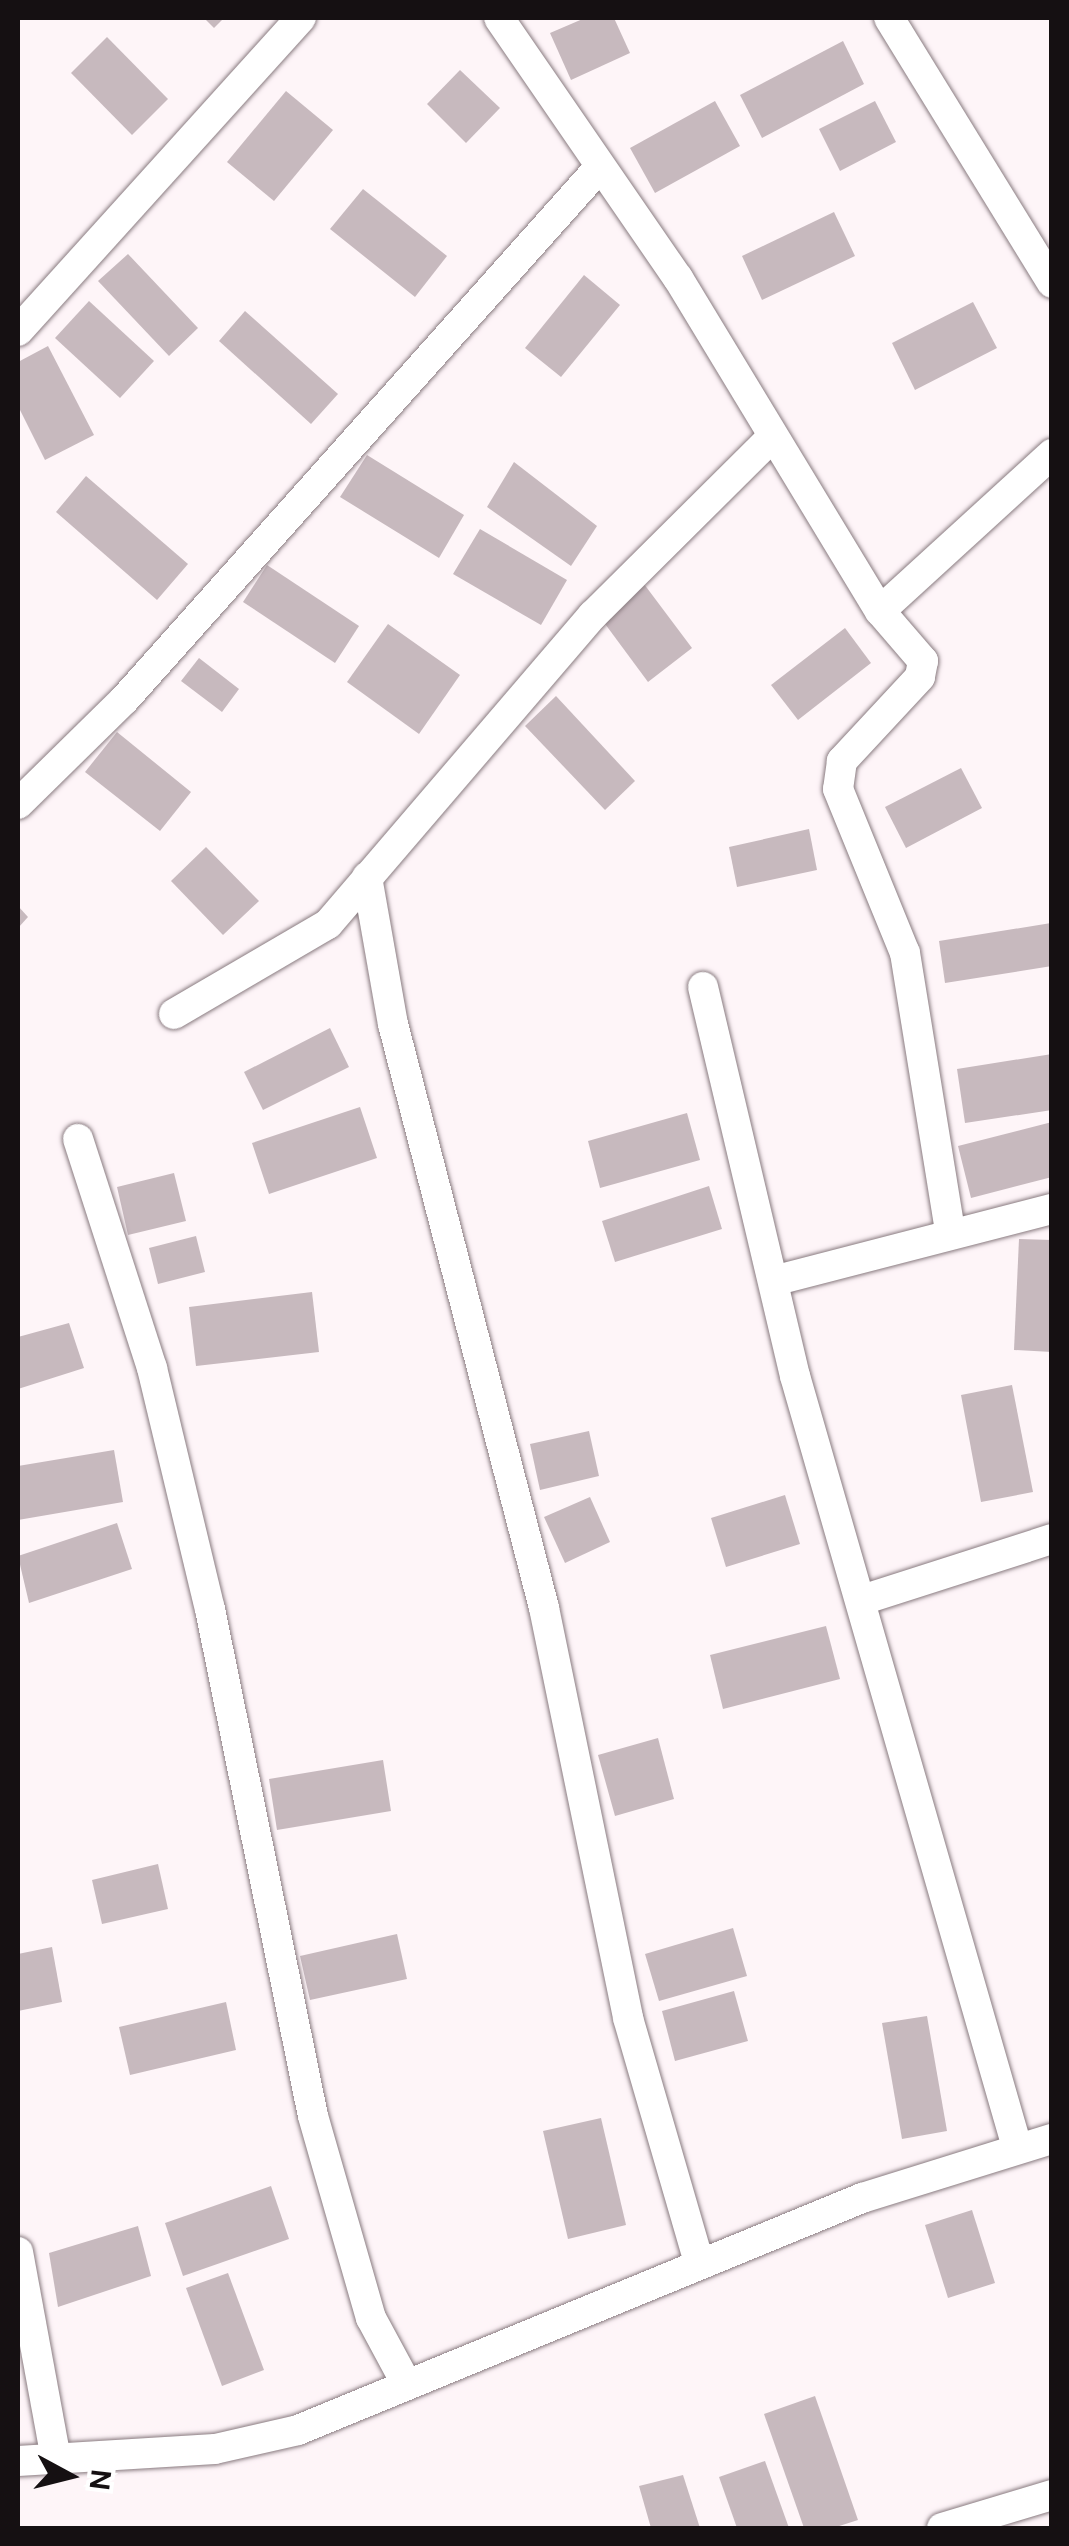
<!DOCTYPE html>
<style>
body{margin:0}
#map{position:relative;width:1069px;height:2546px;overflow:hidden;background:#fef5f8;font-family:"DM Sans",sans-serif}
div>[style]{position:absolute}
.building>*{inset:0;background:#c7b9be}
.roads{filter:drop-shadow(0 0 2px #897b80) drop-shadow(0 0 2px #897b80)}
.street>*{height:30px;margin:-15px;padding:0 15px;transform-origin:15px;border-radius:15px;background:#fff}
span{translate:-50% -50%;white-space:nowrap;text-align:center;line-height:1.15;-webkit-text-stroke:8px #fff;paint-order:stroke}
.frame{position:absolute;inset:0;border:20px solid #151012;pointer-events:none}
.north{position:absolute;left:20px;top:2426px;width:100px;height:100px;-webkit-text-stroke:8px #fff;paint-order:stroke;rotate:97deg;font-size:28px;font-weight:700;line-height:40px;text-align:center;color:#151012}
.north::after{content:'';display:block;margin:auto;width:35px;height:45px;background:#151012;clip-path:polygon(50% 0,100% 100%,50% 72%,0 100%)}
</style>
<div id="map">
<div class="building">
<i style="clip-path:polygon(204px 18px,224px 18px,214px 28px)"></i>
<i style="clip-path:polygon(585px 18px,614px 18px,630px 53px,571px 80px,550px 33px)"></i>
<i style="clip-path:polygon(107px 37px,168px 99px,132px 135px,71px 73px)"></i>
<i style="clip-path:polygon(843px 41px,864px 84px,762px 138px,740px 95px)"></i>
<i style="clip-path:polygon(460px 70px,500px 108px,466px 143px,427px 104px)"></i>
<i style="clip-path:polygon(286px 91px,333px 130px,274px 201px,227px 162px)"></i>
<i style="clip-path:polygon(715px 101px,740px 146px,655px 193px,630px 148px)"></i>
<i style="clip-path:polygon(875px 101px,896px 142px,840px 171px,819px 129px)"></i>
<i style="clip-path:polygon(363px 189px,447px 256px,415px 297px,330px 229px)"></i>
<i style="clip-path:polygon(834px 212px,855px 256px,762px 300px,742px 256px)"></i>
<i style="clip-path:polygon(128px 254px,198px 328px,169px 356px,98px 281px)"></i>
<i style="clip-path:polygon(584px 275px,620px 305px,561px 377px,525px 348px)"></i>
<i style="clip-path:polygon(89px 301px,154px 361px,120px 398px,55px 338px)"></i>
<i style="clip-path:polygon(973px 302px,997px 348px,915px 390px,892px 343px)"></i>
<i style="clip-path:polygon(245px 311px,338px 394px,311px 424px,219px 341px)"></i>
<i style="clip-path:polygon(48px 346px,94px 435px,45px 460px,18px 406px,18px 362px)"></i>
<i style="clip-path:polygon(367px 455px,464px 515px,439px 558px,340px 497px)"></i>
<i style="clip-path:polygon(514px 462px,597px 526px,571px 566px,487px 507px)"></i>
<i style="clip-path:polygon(86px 476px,188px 564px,157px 600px,56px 512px)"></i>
<i style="clip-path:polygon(480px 529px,567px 580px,541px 625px,453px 574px)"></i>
<i style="clip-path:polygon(267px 565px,359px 626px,335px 663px,243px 602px)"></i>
<i style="clip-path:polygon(641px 580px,692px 648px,648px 682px,597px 613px)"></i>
<i style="clip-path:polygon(388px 624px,460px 675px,419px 734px,347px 682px)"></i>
<i style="clip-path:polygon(845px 628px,871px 663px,798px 720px,771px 685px)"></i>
<i style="clip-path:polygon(199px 658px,239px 689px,222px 712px,181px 681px)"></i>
<i style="clip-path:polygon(556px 696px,635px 781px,605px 810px,525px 726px)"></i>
<i style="clip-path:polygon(117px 732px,191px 792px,160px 831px,85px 772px)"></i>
<i style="clip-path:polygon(961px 768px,982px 808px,906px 848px,885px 807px)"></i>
<i style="clip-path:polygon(809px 829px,817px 870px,737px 887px,729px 847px)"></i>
<i style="clip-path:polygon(206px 847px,259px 901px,223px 935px,171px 881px)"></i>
<i style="clip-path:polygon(18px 906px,28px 917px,18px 928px)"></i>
<i style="clip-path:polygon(1051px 923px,1052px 966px,945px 983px,939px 941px)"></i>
<i style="clip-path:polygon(330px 1028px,349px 1067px,263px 1110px,244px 1072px)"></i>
<i style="clip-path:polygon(1052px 1054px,1052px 1110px,965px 1123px,957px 1069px)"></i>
<i style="clip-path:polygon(360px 1107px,377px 1158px,269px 1194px,252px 1143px)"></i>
<i style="clip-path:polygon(687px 1113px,700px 1160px,600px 1188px,588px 1141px)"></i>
<i style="clip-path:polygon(1052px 1122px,1052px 1177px,971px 1198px,958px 1146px)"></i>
<i style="clip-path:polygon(174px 1173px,186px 1221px,128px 1235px,117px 1187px)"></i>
<i style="clip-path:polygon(709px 1186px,722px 1229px,615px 1262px,602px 1221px)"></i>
<i style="clip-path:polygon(196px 1236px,205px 1272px,158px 1284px,149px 1248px)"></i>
<i style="clip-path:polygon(1019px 1239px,1052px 1240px,1052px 1352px,1014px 1350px)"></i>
<i style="clip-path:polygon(312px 1292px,319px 1352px,196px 1366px,189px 1307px)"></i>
<i style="clip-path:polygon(69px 1323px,84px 1368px,18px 1389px,18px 1337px)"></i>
<i style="clip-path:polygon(1012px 1385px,1033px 1492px,981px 1502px,961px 1395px)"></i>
<i style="clip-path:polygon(589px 1431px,599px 1476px,540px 1490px,530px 1444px)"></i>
<i style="clip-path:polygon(114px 1450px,123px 1502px,18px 1520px,18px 1466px)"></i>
<i style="clip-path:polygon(785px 1495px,800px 1544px,726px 1567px,711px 1518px)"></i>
<i style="clip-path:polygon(590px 1497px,610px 1542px,565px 1563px,544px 1517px)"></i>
<i style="clip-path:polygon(117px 1523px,132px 1569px,29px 1603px,18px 1556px)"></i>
<i style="clip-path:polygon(826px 1626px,840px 1679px,723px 1709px,710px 1655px)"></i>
<i style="clip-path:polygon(658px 1738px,674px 1799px,615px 1816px,598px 1755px)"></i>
<i style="clip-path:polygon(383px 1760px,391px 1811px,277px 1830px,269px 1779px)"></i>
<i style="clip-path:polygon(158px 1864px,168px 1909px,102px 1924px,92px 1880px)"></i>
<i style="clip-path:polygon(733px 1928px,747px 1976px,659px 2001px,645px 1954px)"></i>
<i style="clip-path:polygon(397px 1934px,407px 1979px,310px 2000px,300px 1956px)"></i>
<i style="clip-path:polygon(52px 1947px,62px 2002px,18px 2011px,18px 1954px)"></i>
<i style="clip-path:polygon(734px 1991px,748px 2041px,675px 2061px,662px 2011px)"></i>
<i style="clip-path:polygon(226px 2002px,236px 2050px,130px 2075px,119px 2027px)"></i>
<i style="clip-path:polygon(927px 2016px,947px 2131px,902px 2139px,882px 2023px)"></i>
<i style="clip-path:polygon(601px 2118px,626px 2225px,568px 2239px,543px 2131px)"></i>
<i style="clip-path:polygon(271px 2186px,289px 2239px,183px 2276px,165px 2223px)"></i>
<i style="clip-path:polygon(972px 2210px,995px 2283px,948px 2298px,925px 2225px)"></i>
<i style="clip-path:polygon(138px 2226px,151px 2276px,58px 2307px,49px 2253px)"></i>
<i style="clip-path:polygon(228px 2273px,264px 2370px,222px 2386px,186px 2288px)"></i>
<i style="clip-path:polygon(815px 2396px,858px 2520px,833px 2528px,804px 2528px,764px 2414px)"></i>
<i style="clip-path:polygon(765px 2461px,789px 2528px,737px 2528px,719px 2477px)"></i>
<i style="clip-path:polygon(683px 2475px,700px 2528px,651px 2528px,639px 2486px)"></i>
</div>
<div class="roads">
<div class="street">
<i style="left:499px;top:18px;width:316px;rotate:55.5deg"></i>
<i style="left:678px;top:278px;width:389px;rotate:58.8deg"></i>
<i style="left:880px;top:611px;width:66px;rotate:49.3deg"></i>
<i style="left:923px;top:661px;width:16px;rotate:101deg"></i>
<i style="left:920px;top:677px;width:115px;rotate:132.9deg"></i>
<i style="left:842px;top:761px;width:28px;rotate:98deg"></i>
<i style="left:838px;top:789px;width:177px;rotate:67.8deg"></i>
<i style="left:905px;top:953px;width:282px;rotate:80.8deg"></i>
<i style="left:889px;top:18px;width:311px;rotate:58.4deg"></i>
<i style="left:18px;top:331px;width:422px;rotate:-47.9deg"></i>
<i style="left:880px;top:611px;width:233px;rotate:-42.4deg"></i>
<i style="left:18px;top:804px;width:148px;rotate:-44.5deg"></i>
<i style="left:124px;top:700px;width:713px;rotate:-48.24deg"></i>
<i style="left:367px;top:877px;width:149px;rotate:80deg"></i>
<i style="left:393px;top:1024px;width:603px;rotate:75.5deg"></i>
<i style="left:544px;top:1608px;width:419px;rotate:78.4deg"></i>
<i style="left:628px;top:2018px;width:254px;rotate:73.8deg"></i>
<i style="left:703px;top:987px;width:400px;rotate:76.7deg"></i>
<i style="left:795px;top:1376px;width:802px;rotate:73.94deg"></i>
<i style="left:174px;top:1014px;width:178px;rotate:-30.3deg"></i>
<i style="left:328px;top:924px;width:407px;rotate:-49.4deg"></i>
<i style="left:593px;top:615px;width:248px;rotate:-44.8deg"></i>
<i style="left:78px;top:1139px;width:241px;rotate:72.1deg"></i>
<i style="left:152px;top:1368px;width:248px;rotate:76.5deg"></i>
<i style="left:210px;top:1609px;width:517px;rotate:78.52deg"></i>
<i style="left:313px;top:2116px;width:210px;rotate:74deg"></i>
<i style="left:371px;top:2318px;width:74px;rotate:61.7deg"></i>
<i style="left:777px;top:1280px;width:284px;rotate:-14.5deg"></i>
<i style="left:865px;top:1599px;width:196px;rotate:-17.8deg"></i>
<i style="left:18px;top:2252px;width:205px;rotate:79.6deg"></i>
<i style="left:18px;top:2461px;width:197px;rotate:-3.5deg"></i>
<i style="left:215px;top:2449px;width:85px;rotate:-12.9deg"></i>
<i style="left:298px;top:2430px;width:610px;rotate:-22.36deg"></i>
<i style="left:862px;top:2198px;width:199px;rotate:-17.3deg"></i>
<i style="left:942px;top:2528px;width:115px;rotate:-16.7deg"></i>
</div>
</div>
<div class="frame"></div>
<div class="north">N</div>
</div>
